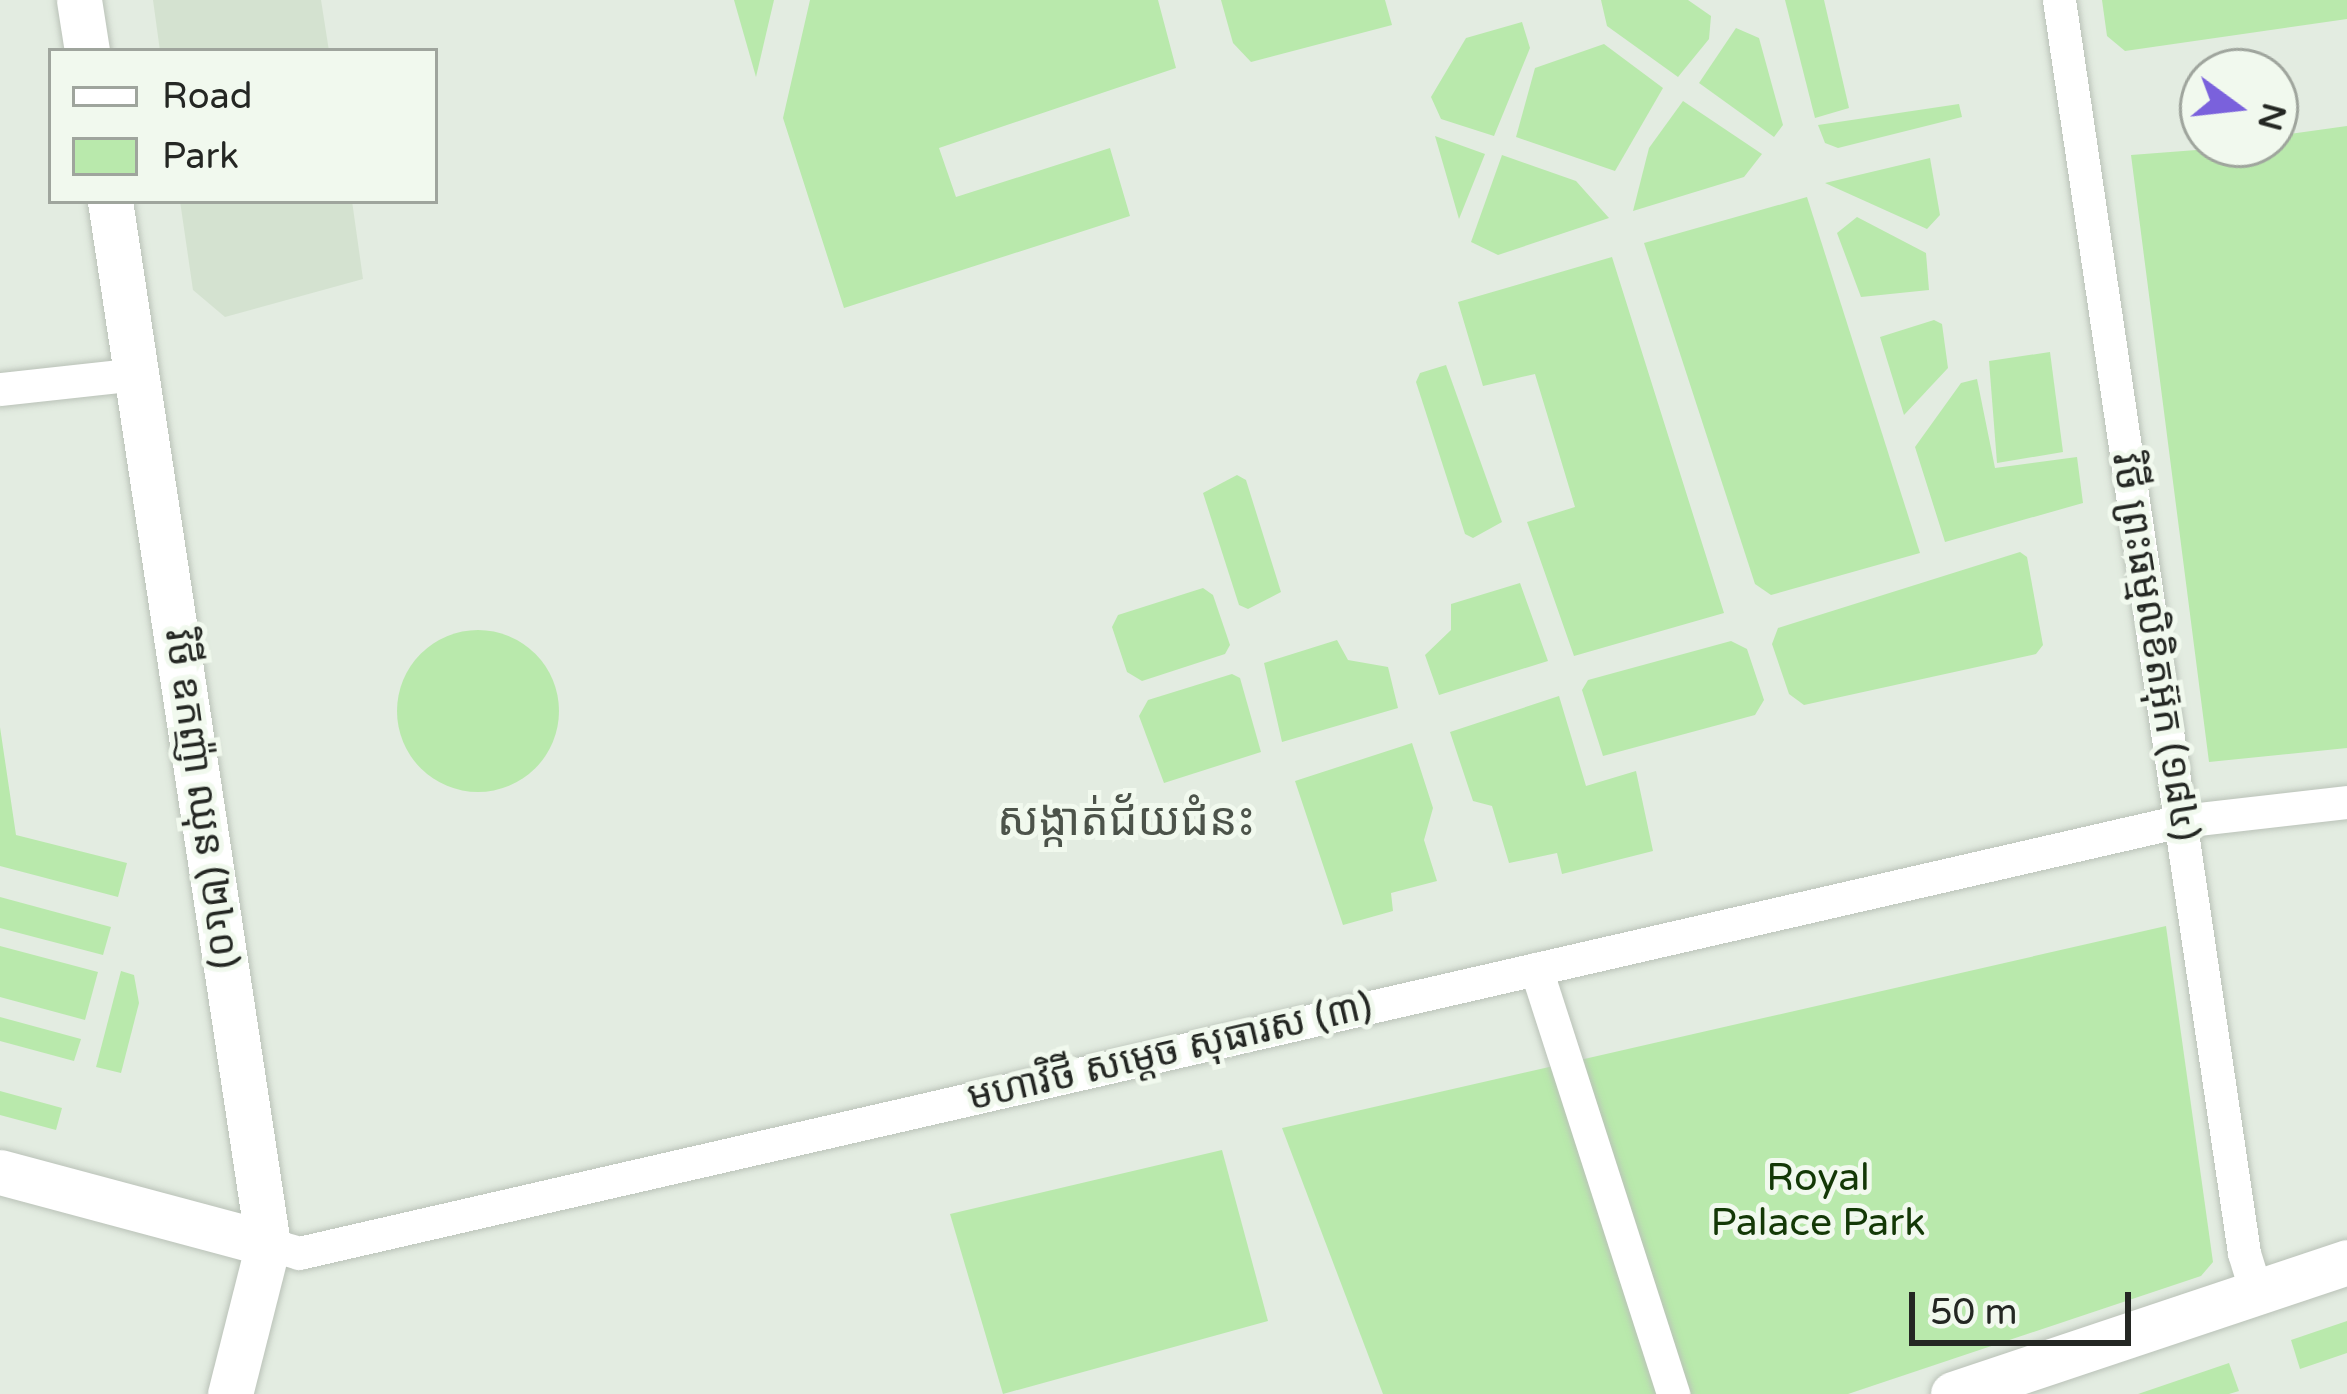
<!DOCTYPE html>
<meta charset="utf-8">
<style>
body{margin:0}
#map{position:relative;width:2347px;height:1394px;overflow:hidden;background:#e3ece1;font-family:"Varela Round","Noto Sans Khmer",sans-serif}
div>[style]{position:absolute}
.built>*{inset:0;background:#d4e2d0}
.green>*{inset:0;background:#b9e9ac}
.round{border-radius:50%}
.roads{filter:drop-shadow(0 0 3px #bac2b8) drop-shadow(0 0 3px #bac2b8)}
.street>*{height:33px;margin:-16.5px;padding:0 16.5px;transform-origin:16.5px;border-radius:16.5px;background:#fff}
.secondary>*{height:45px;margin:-22.5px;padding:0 22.5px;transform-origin:22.5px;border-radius:22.5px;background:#fff}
span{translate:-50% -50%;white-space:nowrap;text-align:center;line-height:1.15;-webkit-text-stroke:10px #f1f9ee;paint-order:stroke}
.street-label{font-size:39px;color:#242723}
.park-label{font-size:39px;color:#133806}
.quarter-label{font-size:45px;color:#4c534a}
.legend{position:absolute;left:48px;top:48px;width:390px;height:156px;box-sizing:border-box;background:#f1f9ee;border:3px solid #9fa59d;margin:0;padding:15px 21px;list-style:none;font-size:36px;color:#242723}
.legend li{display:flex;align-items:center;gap:24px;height:60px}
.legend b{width:60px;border:3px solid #9fa59d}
.north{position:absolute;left:2179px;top:48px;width:120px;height:120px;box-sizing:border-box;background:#f1f9ee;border:3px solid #9fa59d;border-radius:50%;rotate:105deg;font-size:33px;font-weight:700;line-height:48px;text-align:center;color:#242723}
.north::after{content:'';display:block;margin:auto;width:42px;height:54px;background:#7a61dc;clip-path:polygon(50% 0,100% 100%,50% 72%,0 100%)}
.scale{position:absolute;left:1909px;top:1292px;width:222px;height:54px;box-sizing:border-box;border:6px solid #242723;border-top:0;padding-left:15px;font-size:36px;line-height:42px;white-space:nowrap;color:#242723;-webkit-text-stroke:9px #f1f9ee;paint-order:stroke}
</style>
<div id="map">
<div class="built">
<i style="clip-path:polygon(153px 0,321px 0,329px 51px,160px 51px)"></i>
<i style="clip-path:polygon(180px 201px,352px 201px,363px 279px,225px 317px,193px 290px)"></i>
</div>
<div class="green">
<i style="clip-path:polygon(734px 0,774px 0,756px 77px)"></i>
<i style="clip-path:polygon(810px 0,1158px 0,1176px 68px,939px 148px,956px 197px,1110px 148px,1130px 216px,844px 308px,783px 118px)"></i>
<i style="clip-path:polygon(1221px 0,1385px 0,1392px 25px,1251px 62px,1233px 43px)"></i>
<i style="clip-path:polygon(1601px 0,1688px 0,1711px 16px,1709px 39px,1678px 77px,1607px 26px)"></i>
<i style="clip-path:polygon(1785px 0,1824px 0,1849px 108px,1815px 118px)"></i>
<i style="clip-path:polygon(2102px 0,2347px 0,2347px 19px,2125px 51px,2107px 36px)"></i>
<i style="clip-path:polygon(1522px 22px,1530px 48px,1494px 136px,1441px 119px,1431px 97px,1466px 38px)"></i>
<i style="clip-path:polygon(1736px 28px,1759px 38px,1783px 125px,1774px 137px,1699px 83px)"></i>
<i style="clip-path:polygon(1604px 44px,1663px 88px,1615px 171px,1516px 137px,1535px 68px)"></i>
<i style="clip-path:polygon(1683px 101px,1762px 154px,1744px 177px,1633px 211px,1649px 148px)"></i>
<i style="clip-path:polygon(1959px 104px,1962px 117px,1838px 148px,1825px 143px,1818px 125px)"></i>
<i style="clip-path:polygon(2347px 126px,2347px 748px,2209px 762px,2131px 155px,2275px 144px,2275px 136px)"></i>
<i style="clip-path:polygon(1435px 136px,1485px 154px,1459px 219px)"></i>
<i style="clip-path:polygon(1502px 155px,1576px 181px,1609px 218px,1498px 255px,1471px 242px)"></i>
<i style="clip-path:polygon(1930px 158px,1940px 215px,1927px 229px,1825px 183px)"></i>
<i style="clip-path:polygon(1807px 197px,1920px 553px,1771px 595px,1755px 584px,1644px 243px)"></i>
<i style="clip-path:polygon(1857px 217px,1926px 253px,1929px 290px,1861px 297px,1837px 233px)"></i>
<i style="clip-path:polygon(1612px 257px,1724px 613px,1574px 656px,1527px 522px,1575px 507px,1535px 374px,1483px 386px,1458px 302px)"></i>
<i style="clip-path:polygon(1934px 320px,1942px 324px,1948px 368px,1904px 415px,1880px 337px)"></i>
<i style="clip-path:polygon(2050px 352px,2063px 452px,1997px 463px,1989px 361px)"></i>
<i style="clip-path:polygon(1446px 365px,1502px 522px,1473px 538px,1465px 534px,1416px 382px,1420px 373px)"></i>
<i style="clip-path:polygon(1977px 379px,1995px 468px,2077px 457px,2083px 503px,1945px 542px,1915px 447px,1961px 383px)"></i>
<i style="clip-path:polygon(1237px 475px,1246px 480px,1281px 592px,1248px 609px,1239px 605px,1203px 493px)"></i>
<i style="clip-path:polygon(2020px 552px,2027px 557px,2043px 645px,2036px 654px,1804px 705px,1789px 694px,1772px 644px,1778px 628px)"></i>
<i style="clip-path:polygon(1520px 583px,1548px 661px,1439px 695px,1425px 655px,1451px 630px,1451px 604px)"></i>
<i style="clip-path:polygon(1203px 588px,1213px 595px,1230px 645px,1225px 654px,1142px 681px,1127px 672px,1112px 627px,1118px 615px)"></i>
<i class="round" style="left:397px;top:630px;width:162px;height:162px"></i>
<i style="clip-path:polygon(1337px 640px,1348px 660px,1388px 667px,1398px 708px,1282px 742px,1264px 663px)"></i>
<i style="clip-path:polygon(1731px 641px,1747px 649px,1764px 700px,1755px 715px,1603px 756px,1582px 690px,1588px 680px)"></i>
<i style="clip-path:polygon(1232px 674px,1240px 678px,1261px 752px,1164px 783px,1139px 716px,1148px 700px)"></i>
<i style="clip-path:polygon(1559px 696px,1586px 786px,1636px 771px,1653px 851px,1562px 874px,1557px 853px,1509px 863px,1492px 806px,1473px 801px,1450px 732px)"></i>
<i style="clip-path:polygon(0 727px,16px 835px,127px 863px,118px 897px,0 866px)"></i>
<i style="clip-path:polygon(1412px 743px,1433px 808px,1424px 840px,1437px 881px,1391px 893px,1393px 911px,1343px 925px,1295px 781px)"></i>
<i style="clip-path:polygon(0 897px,111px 927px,103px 955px,0 928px)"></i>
<i style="clip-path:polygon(2166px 926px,2213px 1262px,2201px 1276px,1848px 1394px,1383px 1394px,1282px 1128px)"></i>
<i style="clip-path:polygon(0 946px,98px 972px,85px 1020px,0 997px)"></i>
<i style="clip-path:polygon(121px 971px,134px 975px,139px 1003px,121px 1073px,96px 1067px)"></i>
<i style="clip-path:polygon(0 1017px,81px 1039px,74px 1061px,0 1041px)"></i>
<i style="clip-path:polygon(0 1091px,62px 1108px,56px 1130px,0 1115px)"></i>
<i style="clip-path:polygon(1222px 1150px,1268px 1321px,1003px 1394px,950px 1214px)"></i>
<i style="clip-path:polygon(2347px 1321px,2347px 1353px,2300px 1369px,2291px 1340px)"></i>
<i style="clip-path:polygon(2229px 1363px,2239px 1391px,2229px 1394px,2138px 1394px)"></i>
</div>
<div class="roads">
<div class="street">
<i style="left:2059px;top:0;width:1267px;rotate:81.6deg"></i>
<i style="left:2244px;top:1253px;width:41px;rotate:72.9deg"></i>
<i style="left:0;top:389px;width:139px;rotate:-6.2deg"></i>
<i style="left:1536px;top:969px;width:447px;rotate:72.1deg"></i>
<i style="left:268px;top:1244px;width:32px;rotate:16deg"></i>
<i style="left:299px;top:1253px;width:1931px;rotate:-12.93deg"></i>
<i style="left:2181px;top:821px;width:167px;rotate:-6.5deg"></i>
</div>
<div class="secondary">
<i style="left:79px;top:0;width:52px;rotate:81.1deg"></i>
<i style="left:110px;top:201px;width:1055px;rotate:81.39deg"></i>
<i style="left:268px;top:1244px;width:155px;rotate:104.2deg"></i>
<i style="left:0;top:1172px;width:278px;rotate:15deg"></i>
<i style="left:1953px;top:1394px;width:416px;rotate:-18.5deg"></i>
</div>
</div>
<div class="street-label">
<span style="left:2155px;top:647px;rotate:81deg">វិថី ព្រះធម្មលិខិតអ៊ុក (១៨៤)</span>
<span style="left:201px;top:799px;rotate:82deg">វិថី ឧកញ៉ា ឈុន (២៤០)</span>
<span style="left:1170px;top:1052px;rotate:-13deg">មហាវិថី សម្តេច សុធារស (៣)</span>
</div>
<div class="park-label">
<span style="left:1818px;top:1201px">Royal<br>Palace Park</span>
</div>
<div class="quarter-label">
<span style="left:1126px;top:822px">សង្កាត់ជ័យជំនះ</span>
</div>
<ul class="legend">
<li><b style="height:15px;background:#fff"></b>Road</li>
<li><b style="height:33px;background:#b9e9ac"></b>Park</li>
</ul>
<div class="north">N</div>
<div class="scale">50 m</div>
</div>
